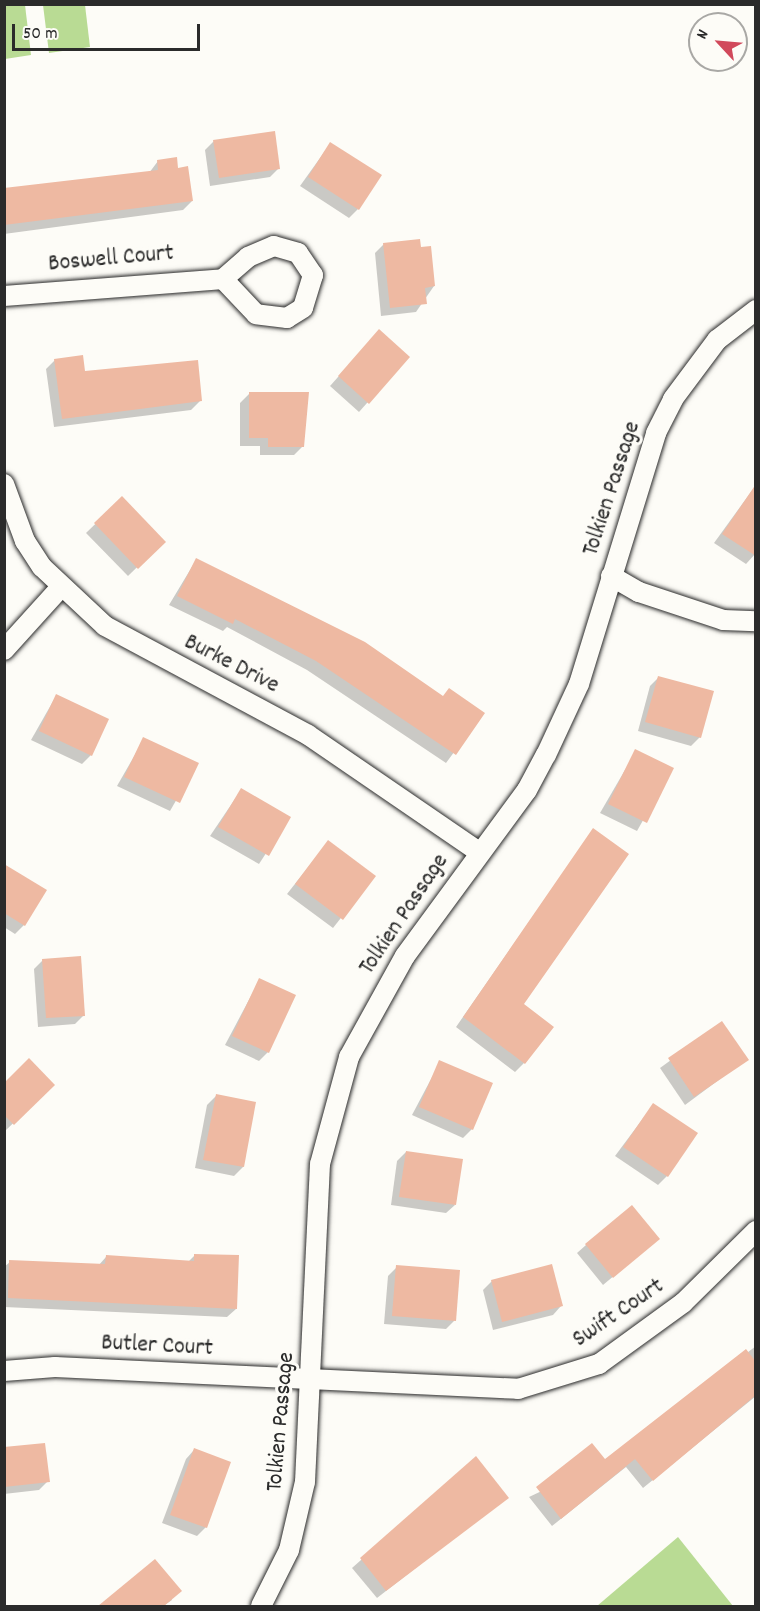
<!DOCTYPE html>
<style>
body{margin:0}
#map{position:relative;width:760px;height:1611px;overflow:hidden;background:#fdfcf7;font-family:Dekko,sans-serif}
div>[style]{position:absolute}
.green>*{inset:0;background:#b9db94}
.shadow>*{inset:0;background:#0003}
.building>*{inset:0;background:#eeb9a2}
.roads{filter:drop-shadow(0 0 2px #2b2b2b) drop-shadow(0 0 2px #2b2b2b)}
.street>*{height:20px;margin:-10px;padding:0 10px;transform-origin:10px;border-radius:10px;background:#fdfcf7}
span{translate:-50% -50%;white-space:nowrap;text-align:center;line-height:1.15;-webkit-text-stroke:6px #fdfcf7;paint-order:stroke}
.street-label{font-size:24px;color:#2b2b2b}
.frame{position:absolute;inset:0;border:6px solid #2b2b2b;pointer-events:none}
.north{position:absolute;left:688px;top:12px;width:60px;height:60px;box-sizing:border-box;background:#fdfcf7;border:2px solid #a9a8a5;border-radius:50%;rotate:296deg;font-size:16px;font-weight:700;line-height:24px;text-align:center;color:#2b2b2b}
.north::after{content:'';display:block;margin:auto;width:21px;height:27px;background:#d1495b;clip-path:polygon(50% 0,100% 100%,50% 72%,0 100%)}
.scale{position:absolute;left:12px;top:24px;width:188px;height:27px;box-sizing:border-box;border:3px solid #2b2b2b;border-top:0;padding-left:8px;font-size:18px;line-height:21px;white-space:nowrap;color:#2b2b2b;-webkit-text-stroke:4px #fdfcf7;paint-order:stroke}
</style>
<div id="map">
<div class="green">
<i style="clip-path:polygon(4px 5px,25px 5px,31px 55px,5px 59px)"></i>
<i style="clip-path:polygon(43px 5px,85px 5px,90px 47px,49px 53px)"></i>
<i style="clip-path:polygon(678px 1537px,733px 1606px,597px 1606px)"></i>
</div>
<div class="shadow">
<i style="clip-path:polygon(214px 141px,279px 168px,270px 177px,210px 186px,205px 150px)"></i>
<i style="clip-path:polygon(330px 144px,358px 209px,349px 218px,300px 186px)"></i>
<i style="clip-path:polygon(158px 161px,177px 169px,192px 201px,183px 210px,4px 234px,4px 191px,149px 173px)"></i>
<i style="clip-path:polygon(384px 244px,419px 249px,434px 286px,416px 312px,381px 316px,375px 253px)"></i>
<i style="clip-path:polygon(371px 340px,408px 357px,359px 412px,330px 386px)"></i>
<i style="clip-path:polygon(55px 360px,84px 373px,200px 401px,191px 410px,54px 427px,46px 369px)"></i>
<i style="clip-path:polygon(249px 394px,303px 446px,294px 455px,260px 455px,260px 446px,240px 446px,240px 403px)"></i>
<i style="clip-path:polygon(756px 485px,756px 553px,746px 564px,714px 543px)"></i>
<i style="clip-path:polygon(122px 498px,163px 542px,128px 576px,86px 533px)"></i>
<i style="clip-path:polygon(196px 560px,442px 697px,483px 713px,446px 763px,307px 670px,227px 627px,223px 631px,169px 605px)"></i>
<i style="clip-path:polygon(659px 677px,700px 737px,691px 746px,638px 731px,650px 686px)"></i>
<i style="clip-path:polygon(56px 696px,91px 755px,82px 764px,31px 740px)"></i>
<i style="clip-path:polygon(144px 739px,197px 764px,170px 811px,117px 786px)"></i>
<i style="clip-path:polygon(636px 751px,672px 769px,637px 831px,600px 813px)"></i>
<i style="clip-path:polygon(241px 790px,289px 818px,259px 864px,210px 836px)"></i>
<i style="clip-path:polygon(593px 830px,522px 1005px,524px 1063px,515px 1072px,456px 1027px)"></i>
<i style="clip-path:polygon(328px 842px,374px 876px,333px 928px,287px 894px)"></i>
<i style="clip-path:polygon(4px 865px,24px 925px,15px 934px,4px 927px)"></i>
<i style="clip-path:polygon(43px 960px,83px 1016px,75px 1024px,38px 1027px,34px 969px)"></i>
<i style="clip-path:polygon(260px 979px,268px 1052px,259px 1061px,225px 1045px)"></i>
<i style="clip-path:polygon(722px 1023px,747px 1059px,685px 1105px,660px 1068px)"></i>
<i style="clip-path:polygon(440px 1062px,472px 1129px,463px 1138px,412px 1115px)"></i>
<i style="clip-path:polygon(4px 1085px,53px 1085px,4px 1132px)"></i>
<i style="clip-path:polygon(216px 1096px,255px 1103px,243px 1167px,234px 1176px,195px 1168px,207px 1105px)"></i>
<i style="clip-path:polygon(653px 1105px,667px 1176px,658px 1185px,615px 1156px)"></i>
<i style="clip-path:polygon(406px 1152px,455px 1205px,446px 1213px,391px 1205px,397px 1161px)"></i>
<i style="clip-path:polygon(658px 1239px,603px 1285px,577px 1253px,586px 1245px)"></i>
<i style="clip-path:polygon(195px 1255px,236px 1309px,227px 1317px,4px 1307px,4px 1267px,10px 1262px,98px 1266px,106px 1257px,188px 1262px)"></i>
<i style="clip-path:polygon(397px 1267px,455px 1320px,446px 1329px,384px 1324px,388px 1276px)"></i>
<i style="clip-path:polygon(492px 1281px,561px 1306px,553px 1315px,493px 1330px,483px 1290px)"></i>
<i style="clip-path:polygon(756px 1346px,756px 1396px,643px 1488px,626px 1467px,552px 1526px,529px 1497px,605px 1461px)"></i>
<i style="clip-path:polygon(4px 1449px,48px 1481px,39px 1490px,4px 1494px)"></i>
<i style="clip-path:polygon(194px 1450px,206px 1527px,197px 1536px,162px 1523px,186px 1459px)"></i>
<i style="clip-path:polygon(476px 1458px,507px 1497px,377px 1598px,352px 1568px)"></i>
<i style="clip-path:polygon(155px 1561px,172px 1600px,163px 1606px,101px 1606px)"></i>
</div>
<div class="building">
<i style="clip-path:polygon(275px 131px,280px 169px,219px 178px,213px 140px)"></i>
<i style="clip-path:polygon(330px 142px,382px 175px,359px 210px,308px 177px)"></i>
<i style="clip-path:polygon(177px 157px,178px 168px,188px 166px,193px 201px,4px 225px,4px 188px,158px 170px,157px 160px)"></i>
<i style="clip-path:polygon(420px 239px,421px 247px,431px 246px,435px 286px,425px 288px,427px 304px,390px 308px,383px 243px)"></i>
<i style="clip-path:polygon(379px 329px,410px 357px,369px 404px,338px 376px)"></i>
<i style="clip-path:polygon(83px 355px,85px 371px,198px 360px,202px 401px,62px 419px,54px 359px)"></i>
<i style="clip-path:polygon(249px 392px,309px 392px,304px 447px,268px 447px,268px 438px,249px 438px)"></i>
<i style="clip-path:polygon(756px 484px,756px 556px,722px 534px)"></i>
<i style="clip-path:polygon(122px 496px,166px 542px,138px 569px,94px 523px)"></i>
<i style="clip-path:polygon(196px 558px,365px 642px,443px 696px,449px 688px,485px 713px,456px 755px,316px 661px,235px 619px,233px 624px,177px 596px)"></i>
<i style="clip-path:polygon(658px 676px,714px 691px,701px 738px,645px 722px)"></i>
<i style="clip-path:polygon(56px 694px,109px 719px,92px 756px,39px 731px)"></i>
<i style="clip-path:polygon(143px 737px,199px 763px,180px 803px,124px 777px)"></i>
<i style="clip-path:polygon(635px 749px,674px 768px,647px 823px,608px 804px)"></i>
<i style="clip-path:polygon(241px 788px,291px 817px,269px 856px,218px 827px)"></i>
<i style="clip-path:polygon(593px 828px,629px 854px,524px 1004px,554px 1027px,525px 1064px,463px 1017px)"></i>
<i style="clip-path:polygon(328px 840px,376px 876px,343px 920px,295px 884px)"></i>
<i style="clip-path:polygon(4px 864px,47px 890px,25px 926px,4px 913px)"></i>
<i style="clip-path:polygon(81px 956px,85px 1016px,46px 1018px,42px 959px)"></i>
<i style="clip-path:polygon(259px 978px,296px 995px,269px 1053px,232px 1036px)"></i>
<i style="clip-path:polygon(722px 1021px,749px 1060px,694px 1097px,668px 1058px)"></i>
<i style="clip-path:polygon(29px 1058px,55px 1085px,14px 1125px,4px 1115px,4px 1083px)"></i>
<i style="clip-path:polygon(439px 1060px,493px 1083px,473px 1130px,419px 1107px)"></i>
<i style="clip-path:polygon(216px 1094px,256px 1102px,244px 1167px,203px 1160px)"></i>
<i style="clip-path:polygon(653px 1103px,698px 1133px,668px 1177px,623px 1147px)"></i>
<i style="clip-path:polygon(406px 1151px,463px 1159px,456px 1205px,399px 1197px)"></i>
<i style="clip-path:polygon(632px 1205px,660px 1239px,613px 1278px,585px 1244px)"></i>
<i style="clip-path:polygon(194px 1254px,239px 1255px,237px 1309px,8px 1298px,9px 1260px,105px 1264px,106px 1255px,194px 1261px)"></i>
<i style="clip-path:polygon(552px 1264px,563px 1306px,502px 1322px,491px 1280px)"></i>
<i style="clip-path:polygon(396px 1265px,460px 1270px,456px 1321px,392px 1316px)"></i>
<i style="clip-path:polygon(746px 1349px,756px 1362px,756px 1395px,653px 1481px,635px 1459px,561px 1519px,536px 1487px,592px 1443px,605px 1459px)"></i>
<i style="clip-path:polygon(45px 1443px,50px 1482px,4px 1487px,4px 1447px)"></i>
<i style="clip-path:polygon(194px 1448px,231px 1462px,207px 1528px,170px 1515px)"></i>
<i style="clip-path:polygon(476px 1456px,509px 1498px,386px 1591px,360px 1558px)"></i>
<i style="clip-path:polygon(155px 1559px,182px 1591px,164px 1606px,98px 1606px)"></i>
</div>
<div class="roads">
<div class="street">
<i style="left:4px;top:296px;width:220px;rotate:-4.4deg"></i>
<i style="left:223px;top:279px;width:33px;rotate:-41deg"></i>
<i style="left:248px;top:257px;width:28px;rotate:-23deg"></i>
<i style="left:274px;top:246px;width:25px;rotate:16deg"></i>
<i style="left:298px;top:253px;width:27px;rotate:56deg"></i>
<i style="left:313px;top:275px;width:34px;rotate:107deg"></i>
<i style="left:303px;top:308px;width:19px;rotate:148deg"></i>
<i style="left:287px;top:318px;width:31px;rotate:-173deg"></i>
<i style="left:256px;top:314px;width:48px;rotate:-133.3deg"></i>
<i style="left:4px;top:484px;width:61px;rotate:69.8deg"></i>
<i style="left:25px;top:541px;width:31px;rotate:57deg"></i>
<i style="left:42px;top:567px;width:86px;rotate:43.1deg"></i>
<i style="left:105px;top:626px;width:230px;rotate:28.2deg"></i>
<i style="left:308px;top:735px;width:207px;rotate:34.4deg"></i>
<i style="left:611px;top:576px;width:32px;rotate:30deg"></i>
<i style="left:639px;top:592px;width:89px;rotate:18.4deg"></i>
<i style="left:723px;top:620px;width:33px;rotate:2deg"></i>
<i style="left:4px;top:650px;width:85px;rotate:-47.9deg"></i>
<i style="left:4px;top:1371px;width:51px;rotate:-4.5deg"></i>
<i style="left:55px;top:1367px;width:464px;rotate:2.7deg"></i>
<i style="left:518px;top:1389px;width:85px;rotate:-17.2deg"></i>
<i style="left:599px;top:1364px;width:104px;rotate:-36deg"></i>
<i style="left:683px;top:1303px;width:103px;rotate:-44.6deg"></i>
<i style="left:261px;top:1606px;width:63px;rotate:-63.4deg"></i>
<i style="left:289px;top:1550px;width:70px;rotate:-76.8deg"></i>
<i style="left:305px;top:1482px;width:318px;rotate:-87.3deg"></i>
<i style="left:320px;top:1164px;width:111px;rotate:-74.8deg"></i>
<i style="left:349px;top:1057px;width:115px;rotate:-61deg"></i>
<i style="left:405px;top:956px;width:206px;rotate:-53.7deg"></i>
<i style="left:527px;top:790px;width:40px;rotate:-62deg"></i>
<i style="left:546px;top:755px;width:78px;rotate:-65.1deg"></i>
<i style="left:579px;top:684px;width:263px;rotate:-72.9deg"></i>
<i style="left:656px;top:433px;width:38px;rotate:-63deg"></i>
<i style="left:673px;top:399px;width:74px;rotate:-53.3deg"></i>
<i style="left:717px;top:340px;width:49px;rotate:-37.6deg"></i>
</div>
</div>
<div class="street-label">
<span style="left:111px;top:260px;rotate:-5deg">Boswell Court</span>
<span style="left:613px;top:489px;rotate:-72deg">Tolkien Passage</span>
<span style="left:231px;top:665px;rotate:27deg">Burke Drive</span>
<span style="left:405px;top:915px;rotate:-56deg">Tolkien Passage</span>
<span style="left:619px;top:1314px;rotate:-34deg">Swift Court</span>
<span style="left:157px;top:1347px;rotate:3deg">Butler Court</span>
<span style="left:282px;top:1422px;rotate:-85deg">Tolkien Passage</span>
</div>
<div class="frame"></div>
<div class="north">N</div>
<div class="scale">50 m</div>
</div>
